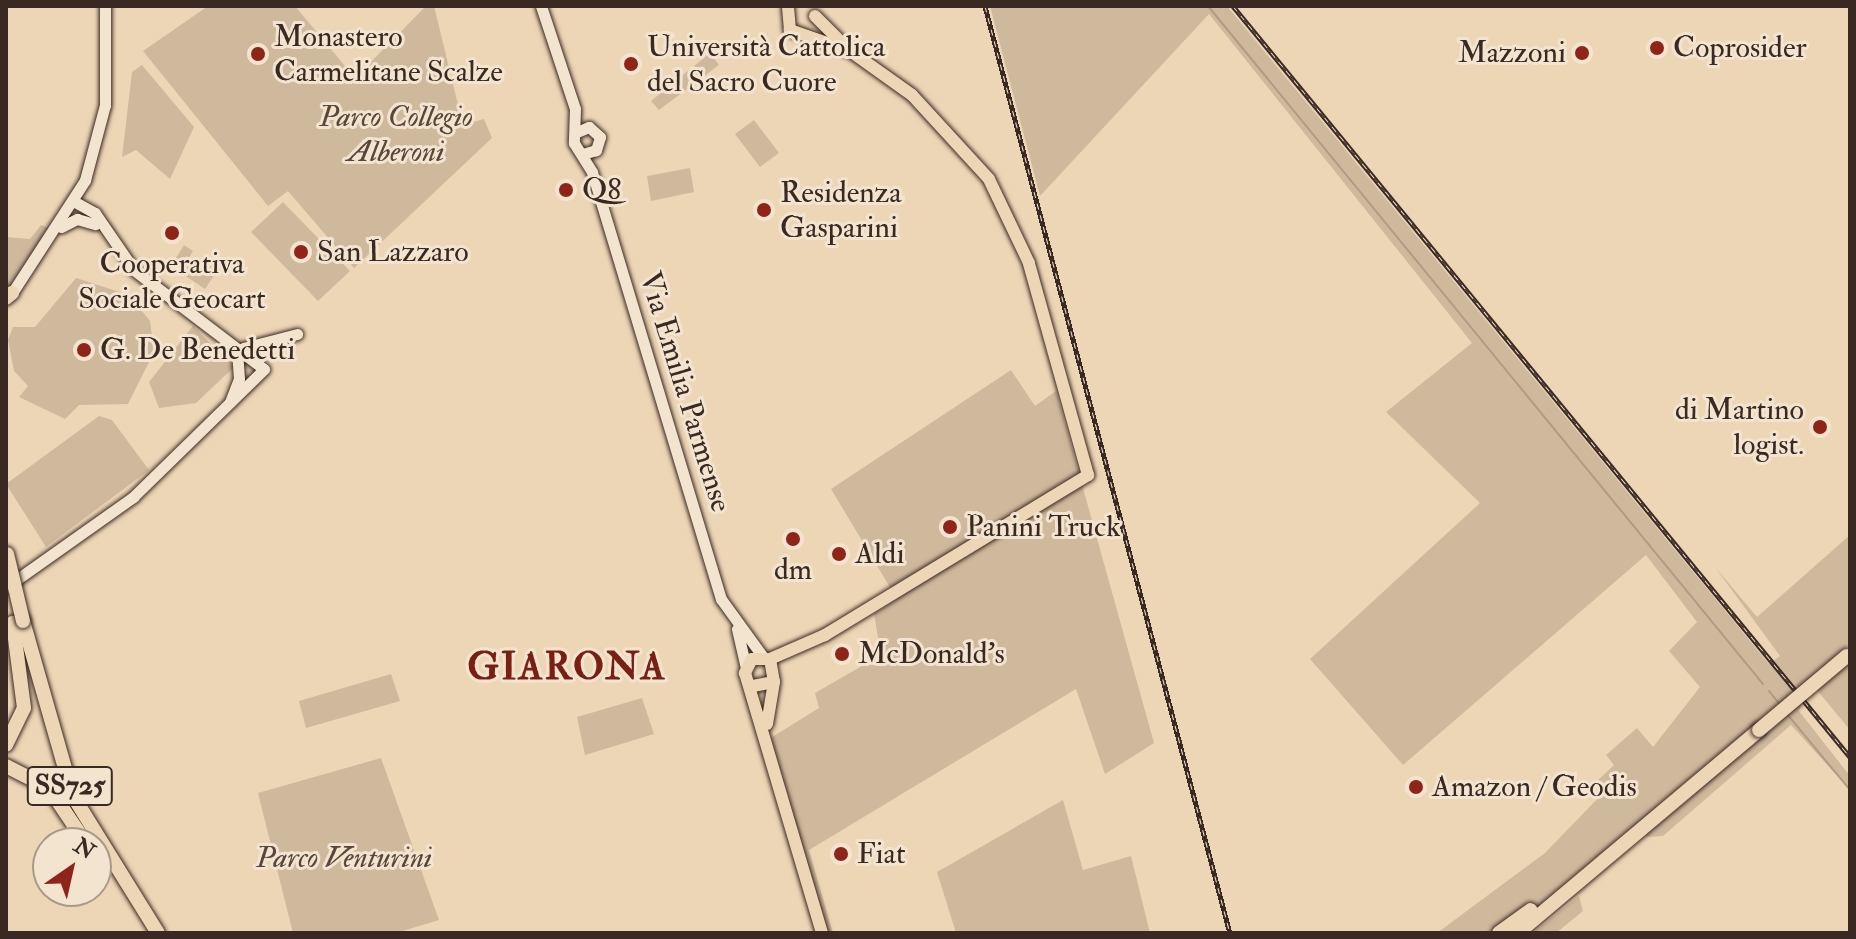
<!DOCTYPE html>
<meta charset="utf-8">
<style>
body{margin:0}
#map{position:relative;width:1856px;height:939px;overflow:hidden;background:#edd6b6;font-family:"IM FELL Double Pica",serif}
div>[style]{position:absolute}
.green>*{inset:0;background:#cfb99d}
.stream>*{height:2px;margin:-1px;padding:0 1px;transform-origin:1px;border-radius:1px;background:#b09b84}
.roads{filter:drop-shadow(0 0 2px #3a2923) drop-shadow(0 0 2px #3a2923)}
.secondary>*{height:11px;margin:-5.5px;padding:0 5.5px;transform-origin:5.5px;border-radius:5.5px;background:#f3e4d0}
.primary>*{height:12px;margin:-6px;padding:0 6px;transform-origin:6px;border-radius:6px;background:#edd6b6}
.highway>*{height:14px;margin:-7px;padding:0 7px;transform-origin:7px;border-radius:7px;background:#edd6b6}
.rail>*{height:5px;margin-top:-2.5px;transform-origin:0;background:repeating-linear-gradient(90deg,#f3e4d0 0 6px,#3a2923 0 12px);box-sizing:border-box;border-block:2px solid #3a2923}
.bridges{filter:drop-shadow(0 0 2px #3a2923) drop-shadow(0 0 2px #3a2923)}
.highway-bridge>*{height:14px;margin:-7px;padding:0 7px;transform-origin:7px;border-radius:7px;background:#edd6b6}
.dots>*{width:22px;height:22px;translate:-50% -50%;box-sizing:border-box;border:4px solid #f3e4d0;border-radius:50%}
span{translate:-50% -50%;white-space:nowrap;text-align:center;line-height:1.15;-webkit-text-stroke:6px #f3e4d0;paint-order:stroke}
.shield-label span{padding:2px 6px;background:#f3e4d0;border:2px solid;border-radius:6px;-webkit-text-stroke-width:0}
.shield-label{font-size:28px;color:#3a2923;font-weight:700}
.poi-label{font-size:30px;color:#3a2923}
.left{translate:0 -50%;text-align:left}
.right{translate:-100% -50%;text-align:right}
.park-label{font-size:30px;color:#58463b;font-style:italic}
.street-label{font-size:30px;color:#3a2923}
.district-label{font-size:38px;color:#7a1f14;font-weight:700;letter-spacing:2px}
.frame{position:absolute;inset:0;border:8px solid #3a2923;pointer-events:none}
.north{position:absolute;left:32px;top:827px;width:80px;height:80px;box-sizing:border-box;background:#f3e4d0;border:2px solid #a9998b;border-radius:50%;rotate:34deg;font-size:22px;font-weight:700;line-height:32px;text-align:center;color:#3a2923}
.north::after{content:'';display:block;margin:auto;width:28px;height:36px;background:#8f2418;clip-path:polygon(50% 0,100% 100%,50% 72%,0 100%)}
</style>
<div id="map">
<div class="green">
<i style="clip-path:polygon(208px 6px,295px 6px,355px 78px,426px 6px,434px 6px,463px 125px,484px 119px,492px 138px,354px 268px,288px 191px,268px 206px,143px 51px)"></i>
<i style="clip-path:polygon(990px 6px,1227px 6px,1769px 664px,1780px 656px,1715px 567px,1757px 617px,1850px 535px,1850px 644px,1810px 680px,1799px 711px,1850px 776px,1850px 790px,1791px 725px,1663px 836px,1646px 837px,1659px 809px,1505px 933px,1437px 933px,1545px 853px,1602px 794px,1595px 783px,1614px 765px,1606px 755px,1637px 728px,1653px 747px,1700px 687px,1669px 651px,1697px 622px,1646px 555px,1403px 765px,1310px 659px,1480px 503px,1386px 412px,1472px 343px,1209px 14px,1040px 196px)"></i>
<i style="clip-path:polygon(710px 53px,719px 65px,659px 110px,651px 101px)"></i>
<i style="clip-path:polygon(142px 65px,194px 127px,170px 179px,136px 150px,122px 157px,132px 72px)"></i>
<i style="clip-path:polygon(754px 120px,779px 153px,760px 167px,735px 134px)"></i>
<i style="clip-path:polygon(690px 168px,694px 192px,651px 201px,647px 176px)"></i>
<i style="clip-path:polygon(283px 202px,350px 271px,318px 301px,251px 232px)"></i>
<i style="clip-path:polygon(41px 225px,51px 229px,6px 290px,6px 237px,30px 239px)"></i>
<i style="clip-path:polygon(184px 245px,193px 251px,187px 261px,205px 274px,212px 264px,219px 268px,205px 289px,171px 266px)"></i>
<i style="clip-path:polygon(76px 278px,129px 295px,150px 321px,154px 352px,128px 404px,79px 405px,65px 419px,19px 397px,28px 386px,14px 371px,8px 340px,13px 327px,35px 327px)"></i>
<i style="clip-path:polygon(193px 326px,234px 367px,196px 403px,159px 408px,149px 382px)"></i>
<i style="clip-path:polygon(1011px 370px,1035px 406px,1056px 391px,1154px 743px,1105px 774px,1076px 689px,809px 850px,833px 933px,823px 933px,769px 739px,819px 708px,815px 693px,881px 655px,874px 614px,897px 599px,831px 489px)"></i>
<i style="clip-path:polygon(99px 416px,112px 420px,149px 470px,46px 547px,6px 484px)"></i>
<i style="clip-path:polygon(1850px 662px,1850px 730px,1817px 690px)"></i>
<i style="clip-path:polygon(391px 674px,400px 701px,306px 728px,299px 701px)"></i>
<i style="clip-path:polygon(642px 698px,654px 734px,585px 755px,577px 717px)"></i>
<i style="clip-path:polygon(381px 758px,439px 920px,396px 933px,293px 933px,258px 793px)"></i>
<i style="clip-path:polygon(1063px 800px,1083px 870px,1131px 856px,1150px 933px,956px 933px,937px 872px)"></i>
<i style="clip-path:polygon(1579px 896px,1583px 911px,1556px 933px,1533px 933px)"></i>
</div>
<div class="stream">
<i style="left:1208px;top:6px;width:876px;rotate:50.7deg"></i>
<i style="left:1769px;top:691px;width:19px;rotate:51deg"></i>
<i style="left:1787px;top:714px;width:99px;rotate:50.3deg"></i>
</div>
<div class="roads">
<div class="secondary">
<i style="left:541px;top:6px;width:108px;rotate:71.7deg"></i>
<i style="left:575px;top:109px;width:34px;rotate:92deg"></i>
<i style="left:574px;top:143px;width:34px;rotate:58deg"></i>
<i style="left:592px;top:172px;width:446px;rotate:73.2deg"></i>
<i style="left:721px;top:599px;width:72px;rotate:54.1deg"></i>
<i style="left:577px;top:132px;width:13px;rotate:-23deg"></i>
<i style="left:589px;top:127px;width:15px;rotate:42deg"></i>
<i style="left:600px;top:137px;width:14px;rotate:107deg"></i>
<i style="left:596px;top:150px;width:14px;rotate:163deg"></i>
<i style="left:75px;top:202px;width:23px;rotate:29deg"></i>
<i style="left:95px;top:213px;width:69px;rotate:55.6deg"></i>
<i style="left:134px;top:270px;width:163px;rotate:37.3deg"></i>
<i style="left:61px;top:227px;width:18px;rotate:-27deg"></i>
<i style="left:77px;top:219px;width:19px;rotate:16deg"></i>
<i style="left:12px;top:293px;width:135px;rotate:-57.1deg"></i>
<i style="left:85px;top:180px;width:78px;rotate:-75.1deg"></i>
<i style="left:105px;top:105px;width:99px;rotate:-90deg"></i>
<i style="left:243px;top:348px;width:56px;rotate:-14.5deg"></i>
<i style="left:230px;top:402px;width:25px;rotate:-69deg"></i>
<i style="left:239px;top:379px;width:26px;rotate:-94deg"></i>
<i style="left:6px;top:587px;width:156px;rotate:-35.3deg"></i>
<i style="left:133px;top:497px;width:183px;rotate:-44.3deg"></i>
<i style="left:737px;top:629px;width:40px;rotate:77deg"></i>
</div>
<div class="primary">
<i style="left:815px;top:16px;width:47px;rotate:45deg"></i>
<i style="left:770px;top:659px;width:60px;rotate:-23.6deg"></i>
<i style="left:825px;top:635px;width:308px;rotate:-31.3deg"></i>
<i style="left:1088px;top:475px;width:220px;rotate:-105.6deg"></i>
<i style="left:1029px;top:263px;width:93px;rotate:-115.5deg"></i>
<i style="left:989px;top:179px;width:114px;rotate:-132.5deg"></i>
<i style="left:912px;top:95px;width:76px;rotate:-144.6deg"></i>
<i style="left:850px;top:51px;width:64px;rotate:-160.7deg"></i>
<i style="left:790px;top:30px;width:24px;rotate:-95deg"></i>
<i style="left:753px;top:686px;width:21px;rotate:-11deg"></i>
<i style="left:774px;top:682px;width:23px;rotate:-100deg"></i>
<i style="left:770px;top:659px;width:18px;rotate:180deg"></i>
<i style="left:752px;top:659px;width:16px;rotate:117deg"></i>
<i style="left:745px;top:673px;width:271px;rotate:73.5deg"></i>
<i style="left:767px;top:724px;width:43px;rotate:-80.5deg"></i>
</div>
<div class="highway">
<i style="left:6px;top:298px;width:8px;rotate:-40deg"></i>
<i style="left:23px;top:621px;width:182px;rotate:74.1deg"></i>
<i style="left:73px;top:796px;width:161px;rotate:58.2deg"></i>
<i style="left:6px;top:745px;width:41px;rotate:-64.1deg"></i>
<i style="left:24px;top:708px;width:86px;rotate:-97.4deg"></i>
<i style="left:6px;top:766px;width:48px;rotate:27.1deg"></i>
<i style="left:49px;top:788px;width:66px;rotate:56.1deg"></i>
<i style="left:1499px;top:933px;width:39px;rotate:-36deg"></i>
<i style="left:1518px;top:933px;width:315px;rotate:-40.1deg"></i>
</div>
</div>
<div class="rail">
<i style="left:985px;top:6px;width:959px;rotate:75.2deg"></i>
<i style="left:1233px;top:6px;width:972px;rotate:50.59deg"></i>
</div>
<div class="bridges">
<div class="highway-bridge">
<i style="left:7px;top:554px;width:69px;rotate:76.6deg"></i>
<i style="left:1759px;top:730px;width:115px;rotate:-40.1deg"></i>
</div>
</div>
<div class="dots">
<i style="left:1657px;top:48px;background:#8f2418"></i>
<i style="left:1582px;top:53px;background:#8f2418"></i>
<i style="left:258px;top:54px;background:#8f2418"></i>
<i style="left:631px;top:64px;background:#8f2418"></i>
<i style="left:566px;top:190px;background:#8f2418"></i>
<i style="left:764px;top:210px;background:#8f2418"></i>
<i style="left:172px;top:233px;background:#8f2418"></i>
<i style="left:301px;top:252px;background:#8f2418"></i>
<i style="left:84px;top:350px;background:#8f2418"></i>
<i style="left:1820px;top:427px;background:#8f2418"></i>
<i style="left:950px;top:527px;background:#8f2418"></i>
<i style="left:793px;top:539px;background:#8f2418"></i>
<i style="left:839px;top:554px;background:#8f2418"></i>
<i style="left:842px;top:654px;background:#8f2418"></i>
<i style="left:1416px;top:787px;background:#8f2418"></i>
<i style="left:841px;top:854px;background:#8f2418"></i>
</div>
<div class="shield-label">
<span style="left:70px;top:786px">SS725</span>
</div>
<div class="poi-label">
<span class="left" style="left:274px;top:54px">Monastero<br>Carmelitane Scalze</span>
<span class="left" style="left:647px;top:64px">Università Cattolica<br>del Sacro Cuore</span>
<span class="left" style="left:1673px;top:48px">Coprosider</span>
<span class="right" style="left:1566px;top:53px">Mazzoni</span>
<span class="left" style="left:582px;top:190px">Q8</span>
<span class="left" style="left:780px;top:210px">Residenza<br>Gasparini</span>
<span class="left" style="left:317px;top:252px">San Lazzaro</span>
<span style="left:172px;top:281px">Cooperativa<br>Sociale Geocart</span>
<span class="left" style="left:100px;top:350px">G. De Benedetti</span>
<span class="right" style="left:1804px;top:427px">di Martino<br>logist.</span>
<span class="left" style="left:966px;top:527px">Panini Truck</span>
<span class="left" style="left:855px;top:554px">Aldi</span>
<span style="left:793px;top:570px">dm</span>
<span class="left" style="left:858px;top:654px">McDonald's</span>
<span class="left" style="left:1432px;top:787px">Amazon / Geodis</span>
<span class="left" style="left:857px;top:854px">Fiat</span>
</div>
<div class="park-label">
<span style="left:396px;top:134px">Parco Collegio<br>Alberoni</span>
<span style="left:344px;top:858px">Parco Venturini</span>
</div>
<div class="street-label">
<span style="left:685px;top:392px;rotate:73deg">Via Emilia Parmense</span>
</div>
<div class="district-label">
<span style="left:567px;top:668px">GIARONA</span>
</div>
<div class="frame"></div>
<div class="north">N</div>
</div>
